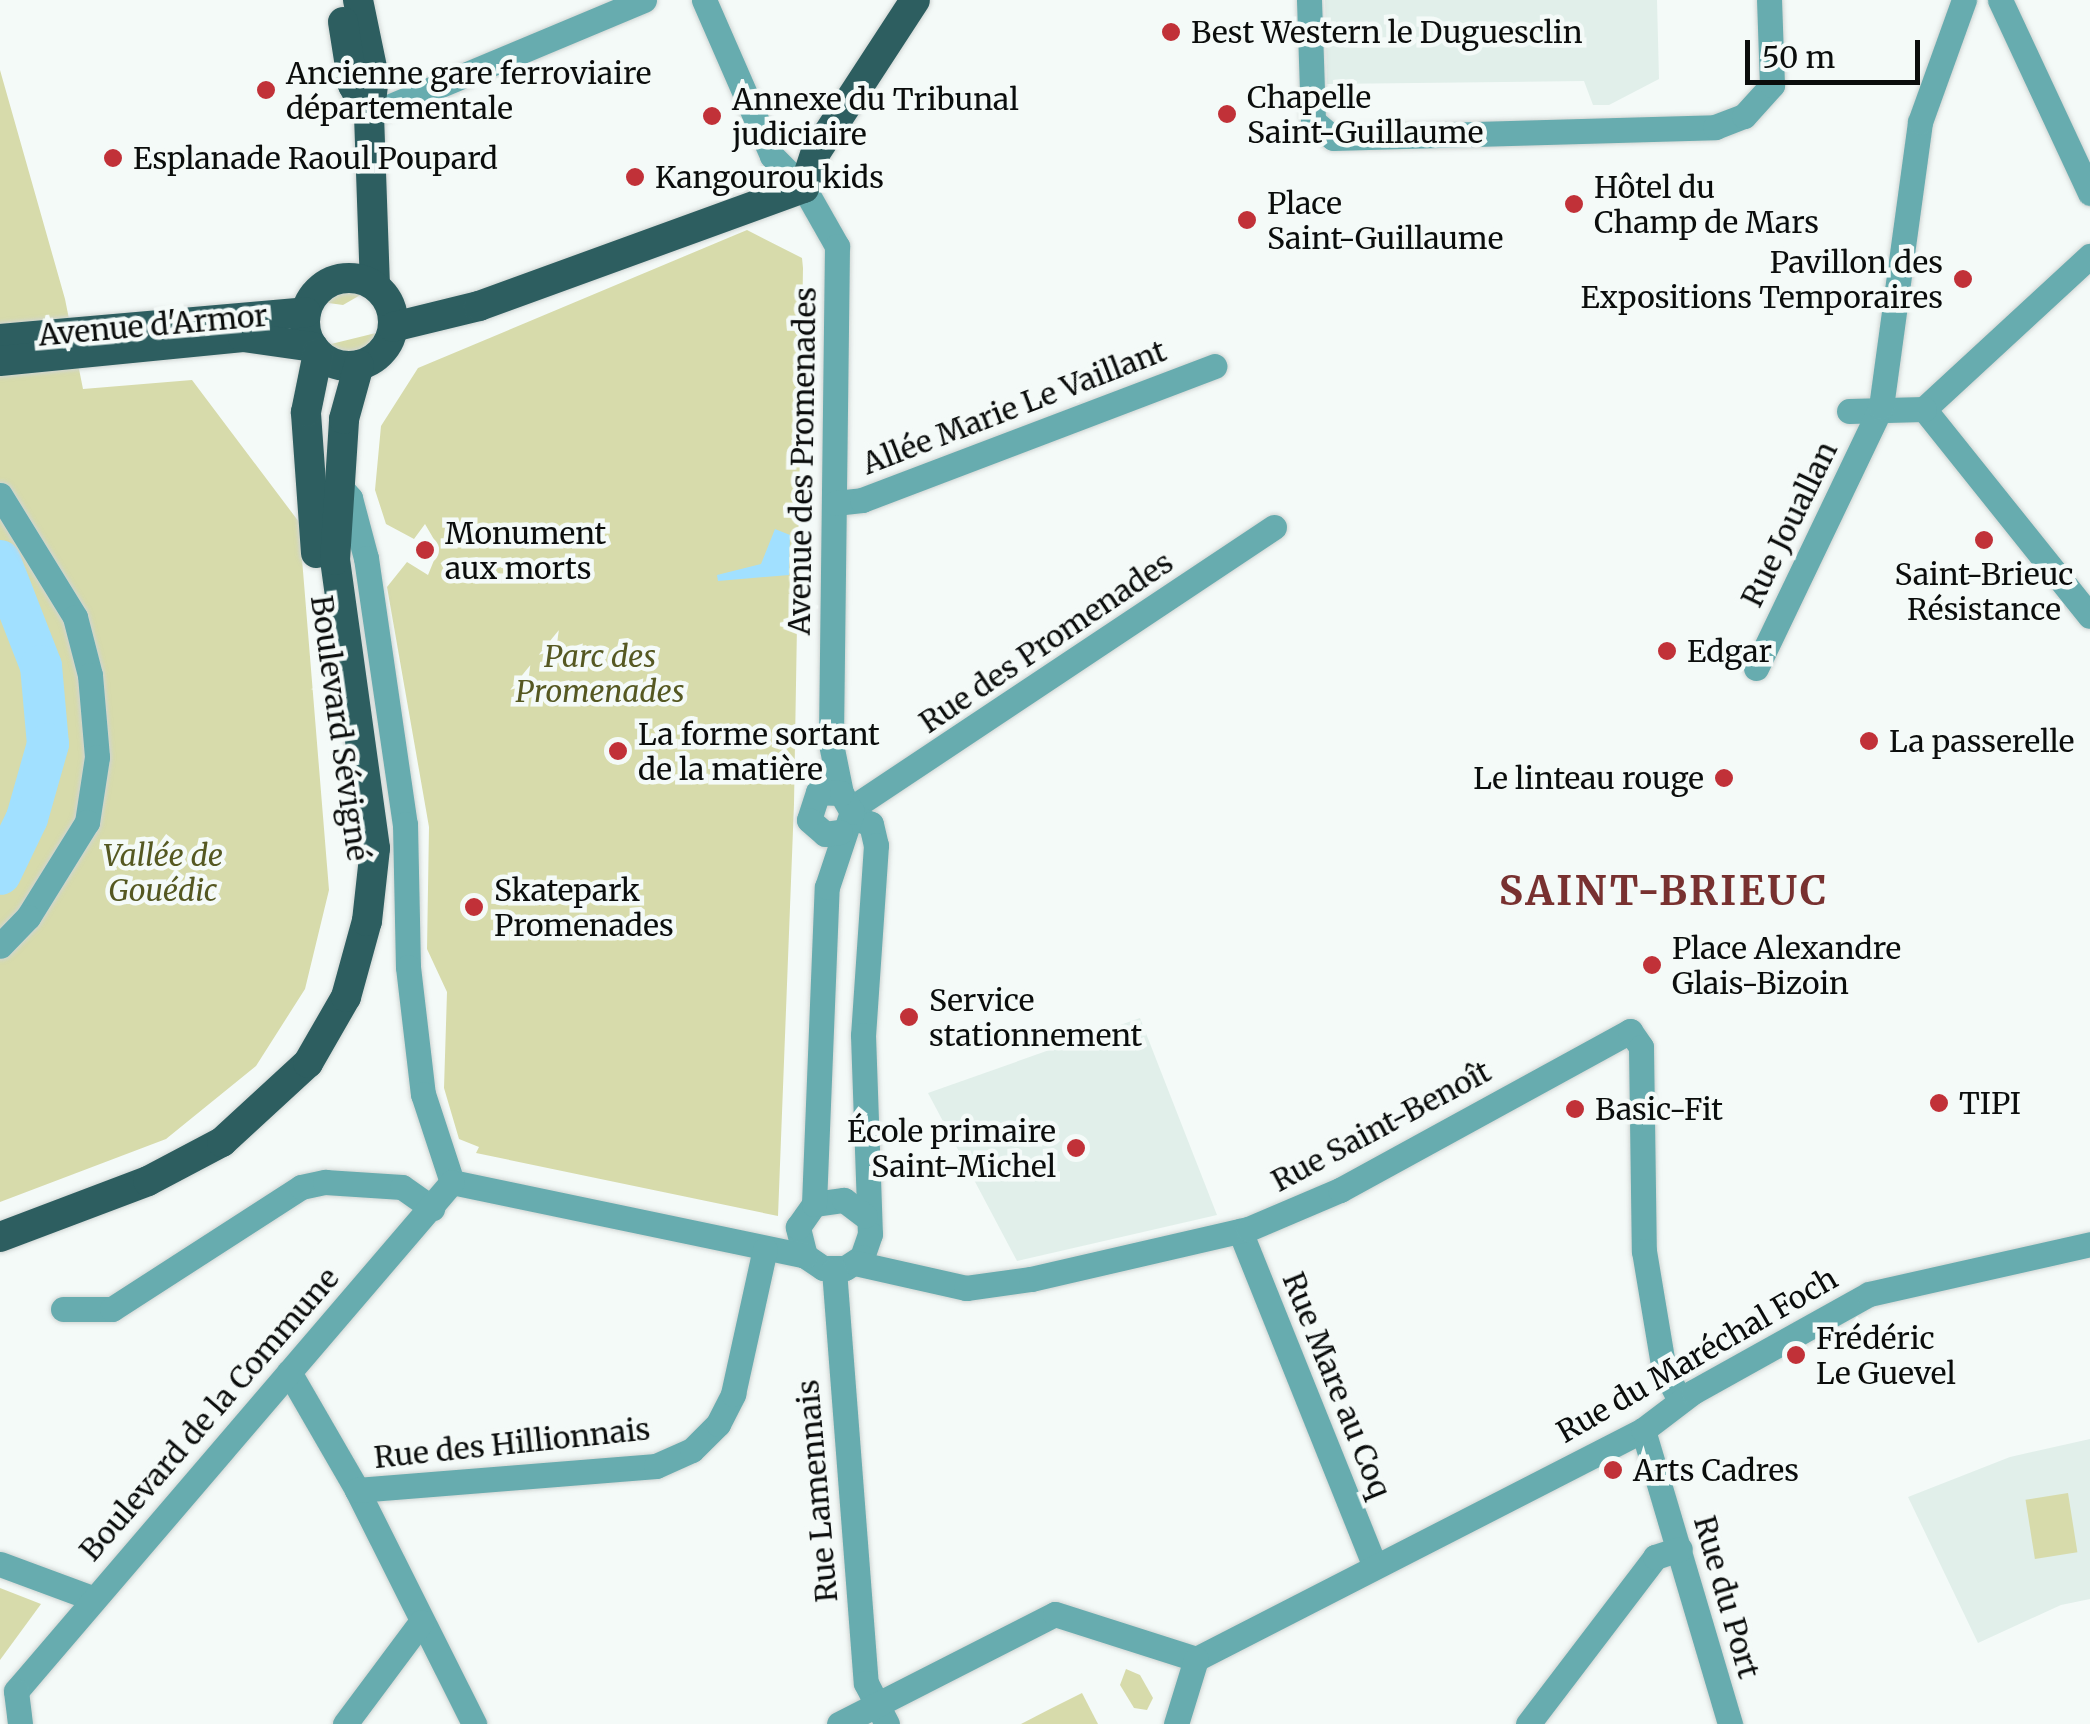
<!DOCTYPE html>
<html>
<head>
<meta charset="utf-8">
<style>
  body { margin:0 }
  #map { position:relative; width:2090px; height:1724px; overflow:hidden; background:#f4faf8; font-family:Merriweather,serif }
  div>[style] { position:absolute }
  .built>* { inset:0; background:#e1efea }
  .green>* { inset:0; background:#d7dbab; transform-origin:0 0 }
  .water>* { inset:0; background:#a1e0ff }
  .river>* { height:42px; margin:-21px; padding:0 21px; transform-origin:21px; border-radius:21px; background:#a1e0ff }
  .roads { filter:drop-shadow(0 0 2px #cfd4d2) drop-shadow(0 0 2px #cfd4d2) }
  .minor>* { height:25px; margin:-12.5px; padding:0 12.5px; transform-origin:12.5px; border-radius:12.5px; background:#67acaf }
  .major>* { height:30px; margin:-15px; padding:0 15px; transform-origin:15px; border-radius:15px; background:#2d5e60 }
  .major>.ring { margin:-15px; padding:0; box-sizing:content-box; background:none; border:30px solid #2d5e60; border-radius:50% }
  .dots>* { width:28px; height:28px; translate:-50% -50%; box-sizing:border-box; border:5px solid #f4faf8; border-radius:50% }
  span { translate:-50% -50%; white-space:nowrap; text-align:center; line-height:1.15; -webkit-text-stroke:9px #f4faf8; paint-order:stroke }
  .poi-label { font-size:30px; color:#0b0d0c }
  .left { translate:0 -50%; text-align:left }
  .right { translate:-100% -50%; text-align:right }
  .street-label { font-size:30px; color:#0b0d0c }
  .park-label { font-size:30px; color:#555822; font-style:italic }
  .district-label { font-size:40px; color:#783130; font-weight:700; letter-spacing:2.5px }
  .scale { position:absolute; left:1745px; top:40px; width:175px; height:45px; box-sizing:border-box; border:5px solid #0b0d0c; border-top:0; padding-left:12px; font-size:30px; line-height:35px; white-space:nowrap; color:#0b0d0c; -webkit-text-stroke:8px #f4faf8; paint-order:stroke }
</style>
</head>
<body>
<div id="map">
  <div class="built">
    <div style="clip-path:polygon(1325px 0,1657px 0,1659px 79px,1609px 105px,1593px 105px,1584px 81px,1327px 84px)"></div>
    <div style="clip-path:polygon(1140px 1018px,1217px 1215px,1017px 1261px,928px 1093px)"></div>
    <div style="clip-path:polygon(2090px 1439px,2090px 1599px,2061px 1605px,1978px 1643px,1908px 1497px,2010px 1457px)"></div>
  </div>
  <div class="green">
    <div style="clip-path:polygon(0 70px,65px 299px,83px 389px,192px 380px,299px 522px,329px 890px,305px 989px,256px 1066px,166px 1139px,0 1202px)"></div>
    <div style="clip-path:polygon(747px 230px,802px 258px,803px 268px,794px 804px,778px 1216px,476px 1153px,479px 1147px,459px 1139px,444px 1088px,447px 992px,427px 949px,429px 827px,387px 587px,407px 562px,428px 575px,439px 548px,425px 524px,414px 539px,386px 524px,375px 490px,381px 426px,418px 368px)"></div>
    <div style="clip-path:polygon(345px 283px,369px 290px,343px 305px,314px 301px)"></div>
    <div style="clip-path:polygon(384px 331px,368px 356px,346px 360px,323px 346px)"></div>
    <div style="left:2068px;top:1493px;width:60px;height:43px;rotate:81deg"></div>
    <div style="clip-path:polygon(0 1588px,41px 1604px,0 1660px)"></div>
    <div style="clip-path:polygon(1126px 1669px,1140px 1675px,1153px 1698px,1147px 1710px,1134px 1708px,1120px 1685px)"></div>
    <div style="clip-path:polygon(1082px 1693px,1098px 1724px,1021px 1724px,1050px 1709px)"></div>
  </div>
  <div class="water">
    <div style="clip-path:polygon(775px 529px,790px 535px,789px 575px,718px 581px,717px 575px,761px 564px)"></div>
  </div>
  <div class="river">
    <div style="left:0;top:561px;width:113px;rotate:68.7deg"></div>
    <div style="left:41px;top:666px;width:78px;rotate:84.9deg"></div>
    <div style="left:48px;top:744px;width:77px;rotate:105.8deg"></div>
    <div style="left:27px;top:818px;width:62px;rotate:115.7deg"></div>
  </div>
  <div class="roads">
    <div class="minor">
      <div style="left:704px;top:0;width:170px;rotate:66.4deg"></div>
      <div style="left:772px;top:156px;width:45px;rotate:45deg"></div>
      <div style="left:804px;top:188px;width:67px;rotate:60.4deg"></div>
      <div style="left:837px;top:246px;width:498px;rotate:90.7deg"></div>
      <div style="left:831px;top:744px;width:50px;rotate:78.5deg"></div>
      <div style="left:1309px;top:0;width:121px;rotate:88.1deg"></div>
      <div style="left:1313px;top:121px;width:26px;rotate:40deg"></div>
      <div style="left:1333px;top:138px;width:382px;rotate:-1.6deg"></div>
      <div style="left:1715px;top:127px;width:31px;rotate:-21deg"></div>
      <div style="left:1744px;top:116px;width:42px;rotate:-47.9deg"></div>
      <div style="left:1772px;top:85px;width:85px;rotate:-92deg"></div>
      <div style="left:2000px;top:0;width:213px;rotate:65deg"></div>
      <div style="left:369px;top:115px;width:298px;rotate:-22.7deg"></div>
      <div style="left:1924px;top:409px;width:265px;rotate:51.3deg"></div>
      <div style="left:1924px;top:409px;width:226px;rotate:-42.7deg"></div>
      <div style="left:1849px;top:411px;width:75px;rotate:-1.5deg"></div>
      <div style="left:337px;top:483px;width:20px;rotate:49deg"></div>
      <div style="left:350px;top:498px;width:62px;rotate:75.1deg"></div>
      <div style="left:366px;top:558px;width:269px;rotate:81.7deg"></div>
      <div style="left:405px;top:824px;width:143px;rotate:88.8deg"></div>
      <div style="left:408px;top:967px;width:128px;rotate:83.3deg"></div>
      <div style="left:423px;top:1094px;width:93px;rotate:71.8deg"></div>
      <div style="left:0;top:495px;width:143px;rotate:58.4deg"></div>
      <div style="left:75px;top:617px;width:60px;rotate:75.5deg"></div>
      <div style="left:90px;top:675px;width:82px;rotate:85.1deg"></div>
      <div style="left:97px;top:757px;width:66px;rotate:98.7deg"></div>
      <div style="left:87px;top:822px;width:112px;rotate:121.8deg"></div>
      <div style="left:28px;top:917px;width:40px;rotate:134deg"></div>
      <div style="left:835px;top:503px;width:27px;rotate:-6deg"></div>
      <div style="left:862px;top:500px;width:377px;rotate:-20.8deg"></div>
      <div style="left:1756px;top:668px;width:289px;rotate:-64.4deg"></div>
      <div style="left:1881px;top:407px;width:288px;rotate:-82.2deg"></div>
      <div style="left:1920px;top:122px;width:130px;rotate:-70.2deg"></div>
      <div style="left:852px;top:808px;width:507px;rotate:-33.66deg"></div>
      <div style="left:852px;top:817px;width:20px;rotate:20deg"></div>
      <div style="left:871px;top:824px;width:22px;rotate:77deg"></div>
      <div style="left:876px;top:845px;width:190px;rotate:93.9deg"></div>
      <div style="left:863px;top:1035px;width:199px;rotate:88deg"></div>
      <div style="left:870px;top:1234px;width:24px;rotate:109deg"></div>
      <div style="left:862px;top:1257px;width:20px;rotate:147deg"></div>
      <div style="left:845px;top:1268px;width:22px;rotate:180deg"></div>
      <div style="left:823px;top:1268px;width:22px;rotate:-146deg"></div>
      <div style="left:805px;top:1256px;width:30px;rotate:-104deg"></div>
      <div style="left:798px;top:1227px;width:28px;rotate:-55deg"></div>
      <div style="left:814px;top:1204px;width:30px;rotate:-8deg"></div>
      <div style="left:844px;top:1200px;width:26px;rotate:37deg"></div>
      <div style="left:452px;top:1182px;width:361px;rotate:11.8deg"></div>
      <div style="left:814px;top:1204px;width:317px;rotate:-87.7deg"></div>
      <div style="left:827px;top:887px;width:79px;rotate:-71.6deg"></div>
      <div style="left:852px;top:812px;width:22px;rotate:-120deg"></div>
      <div style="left:841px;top:793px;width:23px;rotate:-178deg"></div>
      <div style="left:818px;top:792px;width:29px;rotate:108deg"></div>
      <div style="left:809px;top:820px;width:21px;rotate:41deg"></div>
      <div style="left:825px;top:834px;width:15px;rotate:-8deg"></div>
      <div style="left:1240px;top:1231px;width:359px;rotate:68.1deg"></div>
      <div style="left:855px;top:1263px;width:114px;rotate:12.7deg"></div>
      <div style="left:966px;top:1288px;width:66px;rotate:-7.9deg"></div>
      <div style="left:1031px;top:1279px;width:223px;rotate:-13deg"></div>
      <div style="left:1248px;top:1229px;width:100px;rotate:-23deg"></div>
      <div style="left:1340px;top:1190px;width:331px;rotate:-28.7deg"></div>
      <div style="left:1630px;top:1031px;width:19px;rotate:55deg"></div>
      <div style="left:1641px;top:1047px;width:204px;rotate:89.2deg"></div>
      <div style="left:1644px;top:1251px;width:121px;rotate:80.5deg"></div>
      <div style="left:1664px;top:1370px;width:34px;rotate:62deg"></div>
      <div style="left:834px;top:1270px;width:414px;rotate:85.6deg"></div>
      <div style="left:866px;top:1683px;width:46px;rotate:62.9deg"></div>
      <div style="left:63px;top:1309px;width:49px"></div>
      <div style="left:112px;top:1309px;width:225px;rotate:-32.8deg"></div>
      <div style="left:301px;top:1187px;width:25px;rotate:-12deg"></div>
      <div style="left:325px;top:1182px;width:77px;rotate:3.7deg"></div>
      <div style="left:402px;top:1187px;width:37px;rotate:35deg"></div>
      <div style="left:289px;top:1372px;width:136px;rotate:60deg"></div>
      <div style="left:357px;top:1490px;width:262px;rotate:63.4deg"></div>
      <div style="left:1643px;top:1430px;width:307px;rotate:73.5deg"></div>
      <div style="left:357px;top:1490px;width:300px;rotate:-4.6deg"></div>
      <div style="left:656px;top:1466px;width:39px;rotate:-24deg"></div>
      <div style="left:692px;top:1450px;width:37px;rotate:-45deg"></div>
      <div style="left:718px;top:1424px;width:34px;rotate:-63deg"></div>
      <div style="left:733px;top:1394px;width:148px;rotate:-77.6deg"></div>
      <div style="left:0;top:1564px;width:98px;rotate:20.3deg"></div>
      <div style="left:1196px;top:1659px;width:502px;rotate:-27.13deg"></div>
      <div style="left:1643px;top:1430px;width:63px;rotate:-37.2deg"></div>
      <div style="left:1693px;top:1392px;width:201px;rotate:-29.1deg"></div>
      <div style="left:1869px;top:1294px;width:227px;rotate:-12.7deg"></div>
      <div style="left:16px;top:1691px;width:670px;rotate:-49.42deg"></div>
      <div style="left:16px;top:1691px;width:33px;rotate:83deg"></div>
      <div style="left:345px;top:1724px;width:127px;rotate:-53.3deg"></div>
      <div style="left:839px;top:1724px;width:242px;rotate:-27deg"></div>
      <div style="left:1055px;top:1614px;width:148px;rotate:17.7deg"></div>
      <div style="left:1176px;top:1724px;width:68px;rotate:-72.9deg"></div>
      <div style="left:1528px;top:1724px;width:210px;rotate:-52.7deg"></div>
      <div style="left:1655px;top:1557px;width:26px;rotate:-18deg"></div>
    </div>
    <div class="major">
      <div style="left:358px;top:0;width:79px;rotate:78.3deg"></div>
      <div style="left:374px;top:77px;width:38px;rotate:97deg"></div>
      <div style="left:369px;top:115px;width:171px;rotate:88deg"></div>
      <div style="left:343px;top:22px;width:64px;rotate:81deg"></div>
      <div style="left:353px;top:85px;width:34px;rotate:62deg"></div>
      <div class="ring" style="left:305px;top:278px;width:58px;height:58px"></div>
      <div style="left:393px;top:327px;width:89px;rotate:-13.7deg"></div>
      <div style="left:479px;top:306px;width:346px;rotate:-20deg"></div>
      <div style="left:804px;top:188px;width:38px;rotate:-72deg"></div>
      <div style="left:816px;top:152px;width:181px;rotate:-56.9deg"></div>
      <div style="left:0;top:339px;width:307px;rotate:-5deg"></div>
      <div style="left:0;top:361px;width:244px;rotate:-5.6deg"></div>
      <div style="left:243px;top:337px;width:71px;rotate:8.1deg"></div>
      <div style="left:316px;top:553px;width:141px;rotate:-94.1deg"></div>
      <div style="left:306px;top:412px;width:60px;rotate:-78.5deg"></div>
      <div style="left:0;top:1237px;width:158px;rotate:-20.7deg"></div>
      <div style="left:148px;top:1181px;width:84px;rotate:-27.8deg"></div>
      <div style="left:222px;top:1142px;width:117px;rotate:-42.6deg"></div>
      <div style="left:308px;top:1063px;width:76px;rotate:-60.1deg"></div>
      <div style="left:346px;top:997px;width:79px;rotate:-74.6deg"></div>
      <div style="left:367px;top:921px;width:73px;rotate:-83.7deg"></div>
      <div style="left:375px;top:848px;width:291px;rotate:-97.9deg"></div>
      <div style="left:335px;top:560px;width:141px;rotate:-86.3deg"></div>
      <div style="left:344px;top:419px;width:56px;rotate:-74.5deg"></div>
    </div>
  </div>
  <div class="dots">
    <div style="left:1171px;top:32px;background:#c13138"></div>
    <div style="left:266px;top:90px;background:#c13138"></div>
    <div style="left:1227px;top:114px;background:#c13138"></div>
    <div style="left:712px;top:116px;background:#c13138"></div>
    <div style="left:113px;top:158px;background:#c13138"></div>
    <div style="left:635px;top:177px;background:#c13138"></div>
    <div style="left:1574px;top:204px;background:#c13138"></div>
    <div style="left:1247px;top:220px;background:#c13138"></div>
    <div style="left:1963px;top:279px;background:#c13138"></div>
    <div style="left:1984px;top:540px;background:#c13138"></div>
    <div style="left:425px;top:550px;background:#c13138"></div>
    <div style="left:1667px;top:651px;background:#c13138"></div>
    <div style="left:1869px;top:741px;background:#c13138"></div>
    <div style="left:618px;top:751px;background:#c13138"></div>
    <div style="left:1724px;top:778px;background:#c13138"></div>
    <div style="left:474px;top:907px;background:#c13138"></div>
    <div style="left:1652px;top:965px;background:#c13138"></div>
    <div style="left:909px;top:1017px;background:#c13138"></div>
    <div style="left:1939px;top:1103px;background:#c13138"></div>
    <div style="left:1575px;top:1109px;background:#c13138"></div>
    <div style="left:1076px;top:1148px;background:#c13138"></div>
    <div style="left:1796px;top:1355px;background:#c13138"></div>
    <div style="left:1613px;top:1470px;background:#c13138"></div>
  </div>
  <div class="poi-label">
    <span class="left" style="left:1191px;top:32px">Best Western le Duguesclin</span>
    <span class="left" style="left:286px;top:90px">Ancienne gare ferroviaire<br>départementale</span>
    <span class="left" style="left:1247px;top:114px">Chapelle<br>Saint-Guillaume</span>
    <span class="left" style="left:732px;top:116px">Annexe du Tribunal<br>judiciaire</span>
    <span class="left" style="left:133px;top:158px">Esplanade Raoul Poupard</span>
    <span class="left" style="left:655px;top:177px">Kangourou kids</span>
    <span class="left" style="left:1594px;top:204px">Hôtel du<br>Champ de Mars</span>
    <span class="left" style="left:1267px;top:220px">Place<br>Saint-Guillaume</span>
    <span class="right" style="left:1943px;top:279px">Pavillon des<br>Expositions Temporaires</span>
    <span class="left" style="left:445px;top:550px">Monument<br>aux morts</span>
    <span style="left:1984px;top:591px">Saint-Brieuc<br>Résistance</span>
    <span class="left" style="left:1687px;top:651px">Edgar</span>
    <span class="left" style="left:638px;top:751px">La forme sortant<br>de la matière</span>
    <span class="left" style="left:1889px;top:741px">La passerelle</span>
    <span class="right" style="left:1704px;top:778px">Le linteau rouge</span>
    <span class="left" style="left:494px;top:907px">Skatepark<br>Promenades</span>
    <span class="left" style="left:1672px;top:965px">Place Alexandre<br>Glais-Bizoin</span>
    <span class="left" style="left:929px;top:1017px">Service<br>stationnement</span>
    <span class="left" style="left:1959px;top:1103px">TIPI</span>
    <span class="left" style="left:1595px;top:1109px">Basic-Fit</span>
    <span class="right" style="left:1056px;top:1148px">École primaire<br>Saint-Michel</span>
    <span class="left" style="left:1816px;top:1355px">Frédéric<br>Le Guevel</span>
    <span class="left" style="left:1633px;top:1470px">Arts Cadres</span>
  </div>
  <div class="street-label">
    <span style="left:153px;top:325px;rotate:-5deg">Avenue d'Armor</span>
    <span style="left:1014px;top:407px;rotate:-21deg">Allée Marie Le Vaillant</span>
    <span style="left:802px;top:461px;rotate:-89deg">Avenue des Promenades</span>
    <span style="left:1789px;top:524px;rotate:-64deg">Rue Jouallan</span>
    <span style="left:1046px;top:642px;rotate:-34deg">Rue des Promenades</span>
    <span style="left:340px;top:728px;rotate:82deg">Boulevard Sévigné</span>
    <span style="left:1381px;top:1126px;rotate:-28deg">Rue Saint-Benoît</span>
    <span style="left:1697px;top:1355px;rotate:-30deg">Rue du Maréchal Foch</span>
    <span style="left:1337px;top:1385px;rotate:68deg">Rue Mare au Coq</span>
    <span style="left:209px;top:1414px;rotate:-49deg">Boulevard de la Commune</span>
    <span style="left:512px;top:1443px;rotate:-6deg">Rue des Hillionnais</span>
    <span style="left:817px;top:1491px;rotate:-95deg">Rue Lamennais</span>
    <span style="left:1727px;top:1597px;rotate:74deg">Rue du Port</span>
  </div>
  <div class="park-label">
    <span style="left:600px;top:673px">Parc des<br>Promenades</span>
    <span style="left:163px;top:872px">Vallée de<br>Gouédic</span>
  </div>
  <div class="district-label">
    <span style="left:1664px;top:891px">SAINT-BRIEUC</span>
  </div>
  <div class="scale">50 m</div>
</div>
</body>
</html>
